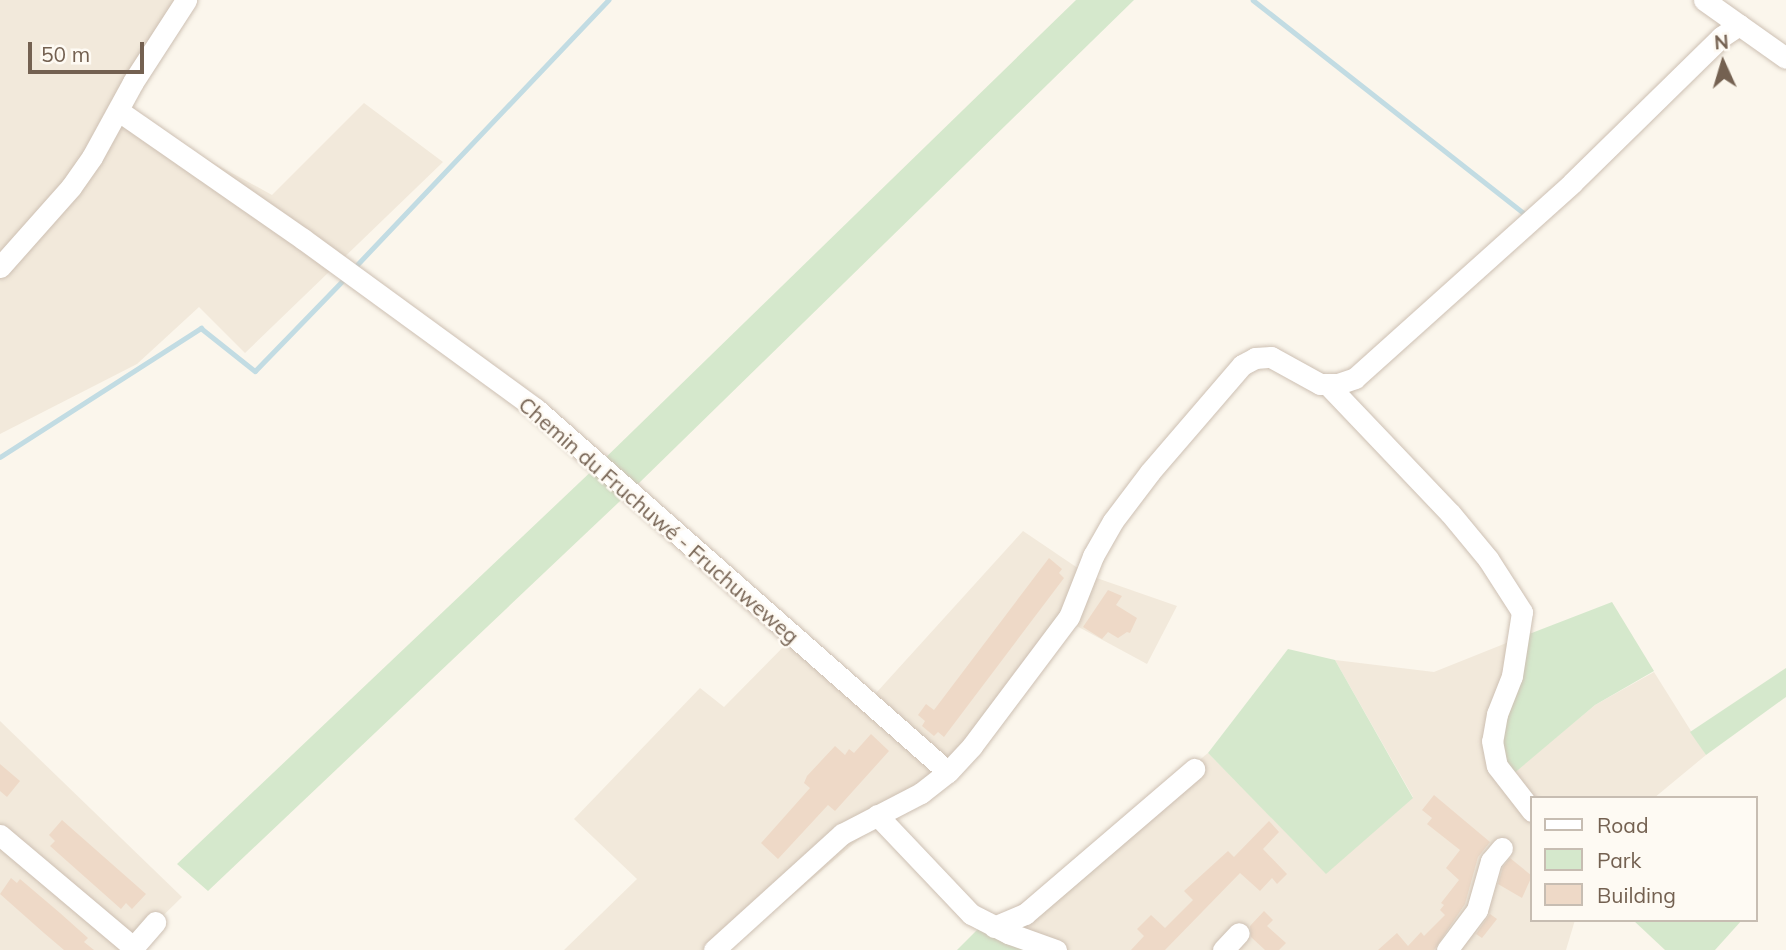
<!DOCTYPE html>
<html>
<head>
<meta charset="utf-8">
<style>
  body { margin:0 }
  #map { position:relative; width:1786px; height:950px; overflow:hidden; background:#fbf6ec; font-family:Mulish,sans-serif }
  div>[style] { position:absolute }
  .residential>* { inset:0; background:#f2e9db }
  .green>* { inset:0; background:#d5e8cc }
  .stream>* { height:4.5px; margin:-2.25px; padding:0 2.25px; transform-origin:2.25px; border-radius:2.25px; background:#c2dce3 }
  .building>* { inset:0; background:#eed9c7 }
  .roads { filter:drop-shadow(0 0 2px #cdc0b3) drop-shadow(0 0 2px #cdc0b3) }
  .minor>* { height:21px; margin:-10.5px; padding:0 10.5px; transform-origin:10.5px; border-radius:10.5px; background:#fff }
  span { translate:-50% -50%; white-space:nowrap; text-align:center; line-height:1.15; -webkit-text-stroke:5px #fefaf3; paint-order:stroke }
  .street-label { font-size:21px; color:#746151 }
  .legend { position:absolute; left:1530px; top:796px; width:228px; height:126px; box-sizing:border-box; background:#fefaf3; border:2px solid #c7bdb2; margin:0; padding:9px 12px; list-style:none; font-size:21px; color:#746151 }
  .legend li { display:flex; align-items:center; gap:14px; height:35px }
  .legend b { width:35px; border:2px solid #c7bdb2 }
  .north { position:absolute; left:1688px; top:28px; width:70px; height:70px; -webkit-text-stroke:5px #fefaf3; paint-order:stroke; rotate:356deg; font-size:19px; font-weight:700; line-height:28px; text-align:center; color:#746151 }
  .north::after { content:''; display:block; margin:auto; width:24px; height:32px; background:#746151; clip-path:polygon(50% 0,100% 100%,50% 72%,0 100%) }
  .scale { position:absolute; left:28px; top:42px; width:116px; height:32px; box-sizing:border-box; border:4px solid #746151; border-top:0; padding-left:9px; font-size:21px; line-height:24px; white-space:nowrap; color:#746151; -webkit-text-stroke:5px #fefaf3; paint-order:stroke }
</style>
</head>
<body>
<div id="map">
  <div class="residential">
    <div style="clip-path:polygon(0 0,185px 0,119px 111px,272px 195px,364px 103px,443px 162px,245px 353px,199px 307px,137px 364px,0 434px)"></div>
    <div style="clip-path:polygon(1023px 531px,1088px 575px,1177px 606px,1147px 664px,1073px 624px,1010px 712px,728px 950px,564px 950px,637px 879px,574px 819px,700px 688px,724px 707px,793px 637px,867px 703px)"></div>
    <div style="clip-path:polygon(1519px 638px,1506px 779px,1595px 705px,1654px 672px,1706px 755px,1654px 798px,1532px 798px,1532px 920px,1575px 920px,1566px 950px,1044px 950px,1005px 914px,1044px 887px,1208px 753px,1326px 873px,1413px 797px,1335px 660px,1434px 672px)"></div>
    <div style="clip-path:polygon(0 721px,182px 897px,128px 950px,0 950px)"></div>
  </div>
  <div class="green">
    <div style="clip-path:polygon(1076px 0,1134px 0,637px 485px,208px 891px,177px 864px,599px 464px)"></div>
    <div style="clip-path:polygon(1612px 602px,1654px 671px,1595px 705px,1506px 780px,1497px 714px,1519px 638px)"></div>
    <div style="clip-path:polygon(1288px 649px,1335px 660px,1413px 798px,1326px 874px,1208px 753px)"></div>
    <div style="clip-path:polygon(1786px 668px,1786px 697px,1706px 755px,1690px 732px)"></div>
    <div style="clip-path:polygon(1633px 920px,1742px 920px,1715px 950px,1665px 950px)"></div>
    <div style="clip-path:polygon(980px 927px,1044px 950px,957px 950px)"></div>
  </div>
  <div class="stream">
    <div style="left:1253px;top:0;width:347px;rotate:38.2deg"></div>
    <div style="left:353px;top:269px;width:371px;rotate:-46.5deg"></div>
    <div style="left:0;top:457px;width:239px;rotate:-32.7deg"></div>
    <div style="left:201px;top:328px;width:69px;rotate:38.5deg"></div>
    <div style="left:255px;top:371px;width:129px;rotate:-45.9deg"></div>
  </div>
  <div class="building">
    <div style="clip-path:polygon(1049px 558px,1062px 569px,1059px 573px,1064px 578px,944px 737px,938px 732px,934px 736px,922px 726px,925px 721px,918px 715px,926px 704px,934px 710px)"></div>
    <div style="clip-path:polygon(1108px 590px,1122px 596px,1116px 605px,1137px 618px,1130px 633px,1127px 632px,1118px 638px,1108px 632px,1102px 639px,1083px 627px)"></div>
    <div style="clip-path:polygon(871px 734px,889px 751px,835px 811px,828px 805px,778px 859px,761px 843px,810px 788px,804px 783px,807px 776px,835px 746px,845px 755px,849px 749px,854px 753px)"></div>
    <div style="clip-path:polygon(0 764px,20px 781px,7px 797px,0 791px)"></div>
    <div style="clip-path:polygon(1434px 795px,1490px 842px,1478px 857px,1465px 904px,1434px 950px,1378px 950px,1397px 933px,1408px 946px,1421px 932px,1424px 936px,1445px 915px,1440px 910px,1444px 905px,1441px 903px,1459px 880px,1446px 868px,1460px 850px,1427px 824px,1432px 818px,1422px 810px)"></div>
    <div style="clip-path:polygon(62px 820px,146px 894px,132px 909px,126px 903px,121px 909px,50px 846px,55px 841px,49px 835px)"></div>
    <div style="clip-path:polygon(1269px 821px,1279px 832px,1263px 849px,1287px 874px,1277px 884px,1272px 878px,1260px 891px,1240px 873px,1165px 950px,1131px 950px,1144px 936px,1137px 929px,1151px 915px,1165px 928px,1193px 900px,1184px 891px,1228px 851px,1234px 857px)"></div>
    <div style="clip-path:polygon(1510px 858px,1532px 876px,1522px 898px,1498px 884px,1503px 867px)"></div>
    <div style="clip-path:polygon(11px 878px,17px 883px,20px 879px,60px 913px,88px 938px,84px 942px,94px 950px,64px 950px,44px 933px,0 894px)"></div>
    <div style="clip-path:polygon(1264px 911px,1273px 920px,1267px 926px,1286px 943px,1279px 950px,1265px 950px,1251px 937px,1250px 926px)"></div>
    <div style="clip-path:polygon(1490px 914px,1497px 919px,1482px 938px,1476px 934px)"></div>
  </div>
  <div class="roads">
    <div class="minor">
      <div style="left:1704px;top:0;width:100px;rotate:35.3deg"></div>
      <div style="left:119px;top:111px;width:224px;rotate:34.8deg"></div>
      <div style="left:303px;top:239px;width:288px;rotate:36.1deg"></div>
      <div style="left:536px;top:409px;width:549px;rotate:41.38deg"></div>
      <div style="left:0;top:267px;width:107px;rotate:-48.4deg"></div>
      <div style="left:71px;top:187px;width:37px;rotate:-55deg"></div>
      <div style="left:92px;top:157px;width:85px;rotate:-61.3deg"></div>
      <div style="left:133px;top:82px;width:98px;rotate:-57.1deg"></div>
      <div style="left:1328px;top:385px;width:177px;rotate:46.4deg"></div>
      <div style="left:1450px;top:513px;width:60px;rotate:50.4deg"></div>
      <div style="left:1488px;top:559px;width:63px;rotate:57.3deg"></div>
      <div style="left:1522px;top:612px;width:65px;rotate:98.9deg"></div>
      <div style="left:1512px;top:676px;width:41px;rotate:111.5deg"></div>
      <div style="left:1497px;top:714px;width:27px;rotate:100deg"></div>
      <div style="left:1492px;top:741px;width:25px;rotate:79deg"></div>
      <div style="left:1497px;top:766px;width:57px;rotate:52.1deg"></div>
      <div style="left:877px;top:815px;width:137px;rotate:46.5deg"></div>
      <div style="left:971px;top:914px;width:42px;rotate:27.2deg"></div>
      <div style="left:1008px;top:933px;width:51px;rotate:19.5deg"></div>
      <div style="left:0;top:835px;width:175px;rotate:40.1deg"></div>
      <div style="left:994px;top:927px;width:34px;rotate:-23deg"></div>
      <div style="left:1025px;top:914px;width:223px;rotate:-40.6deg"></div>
      <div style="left:131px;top:950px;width:37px;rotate:-49deg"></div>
      <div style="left:714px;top:950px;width:173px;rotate:-42.2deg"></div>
      <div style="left:842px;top:834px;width:89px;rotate:-27.4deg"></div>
      <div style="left:921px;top:793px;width:34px;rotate:-38deg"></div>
      <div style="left:948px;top:772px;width:35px;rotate:-47deg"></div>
      <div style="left:972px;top:746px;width:161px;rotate:-53.1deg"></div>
      <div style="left:1069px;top:617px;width:66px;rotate:-68.5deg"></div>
      <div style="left:1093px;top:556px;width:40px;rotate:-60.3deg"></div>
      <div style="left:1113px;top:521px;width:61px;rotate:-52.9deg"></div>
      <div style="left:1150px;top:472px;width:141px;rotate:-49.3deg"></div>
      <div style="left:1242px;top:365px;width:15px;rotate:-28deg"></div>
      <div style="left:1255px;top:358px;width:16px;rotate:-4deg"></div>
      <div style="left:1271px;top:357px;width:56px;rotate:28.9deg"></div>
      <div style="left:1320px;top:384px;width:18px"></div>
      <div style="left:1338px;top:384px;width:18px;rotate:-19deg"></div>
      <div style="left:1355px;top:378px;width:292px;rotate:-41.9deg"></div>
      <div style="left:1572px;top:183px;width:209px;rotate:-44.4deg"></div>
      <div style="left:1721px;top:37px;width:22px;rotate:-34deg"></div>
      <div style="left:1223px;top:950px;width:23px;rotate:-47deg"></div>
      <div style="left:1447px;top:950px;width:50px;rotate:-53.1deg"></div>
      <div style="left:1477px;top:910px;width:51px;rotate:-74.1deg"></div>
      <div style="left:1491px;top:861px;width:17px;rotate:-50deg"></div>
    </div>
  </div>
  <div class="street-label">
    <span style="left:659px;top:520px;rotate:41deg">Chemin du Fruchuwé - Fruchuweweg</span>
  </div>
  <ul class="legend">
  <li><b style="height:9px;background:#fff"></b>Road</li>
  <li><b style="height:19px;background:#d5e8cc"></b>Park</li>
  <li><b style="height:19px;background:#eed9c7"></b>Building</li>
  </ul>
  <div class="north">N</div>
  <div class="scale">50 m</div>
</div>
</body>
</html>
